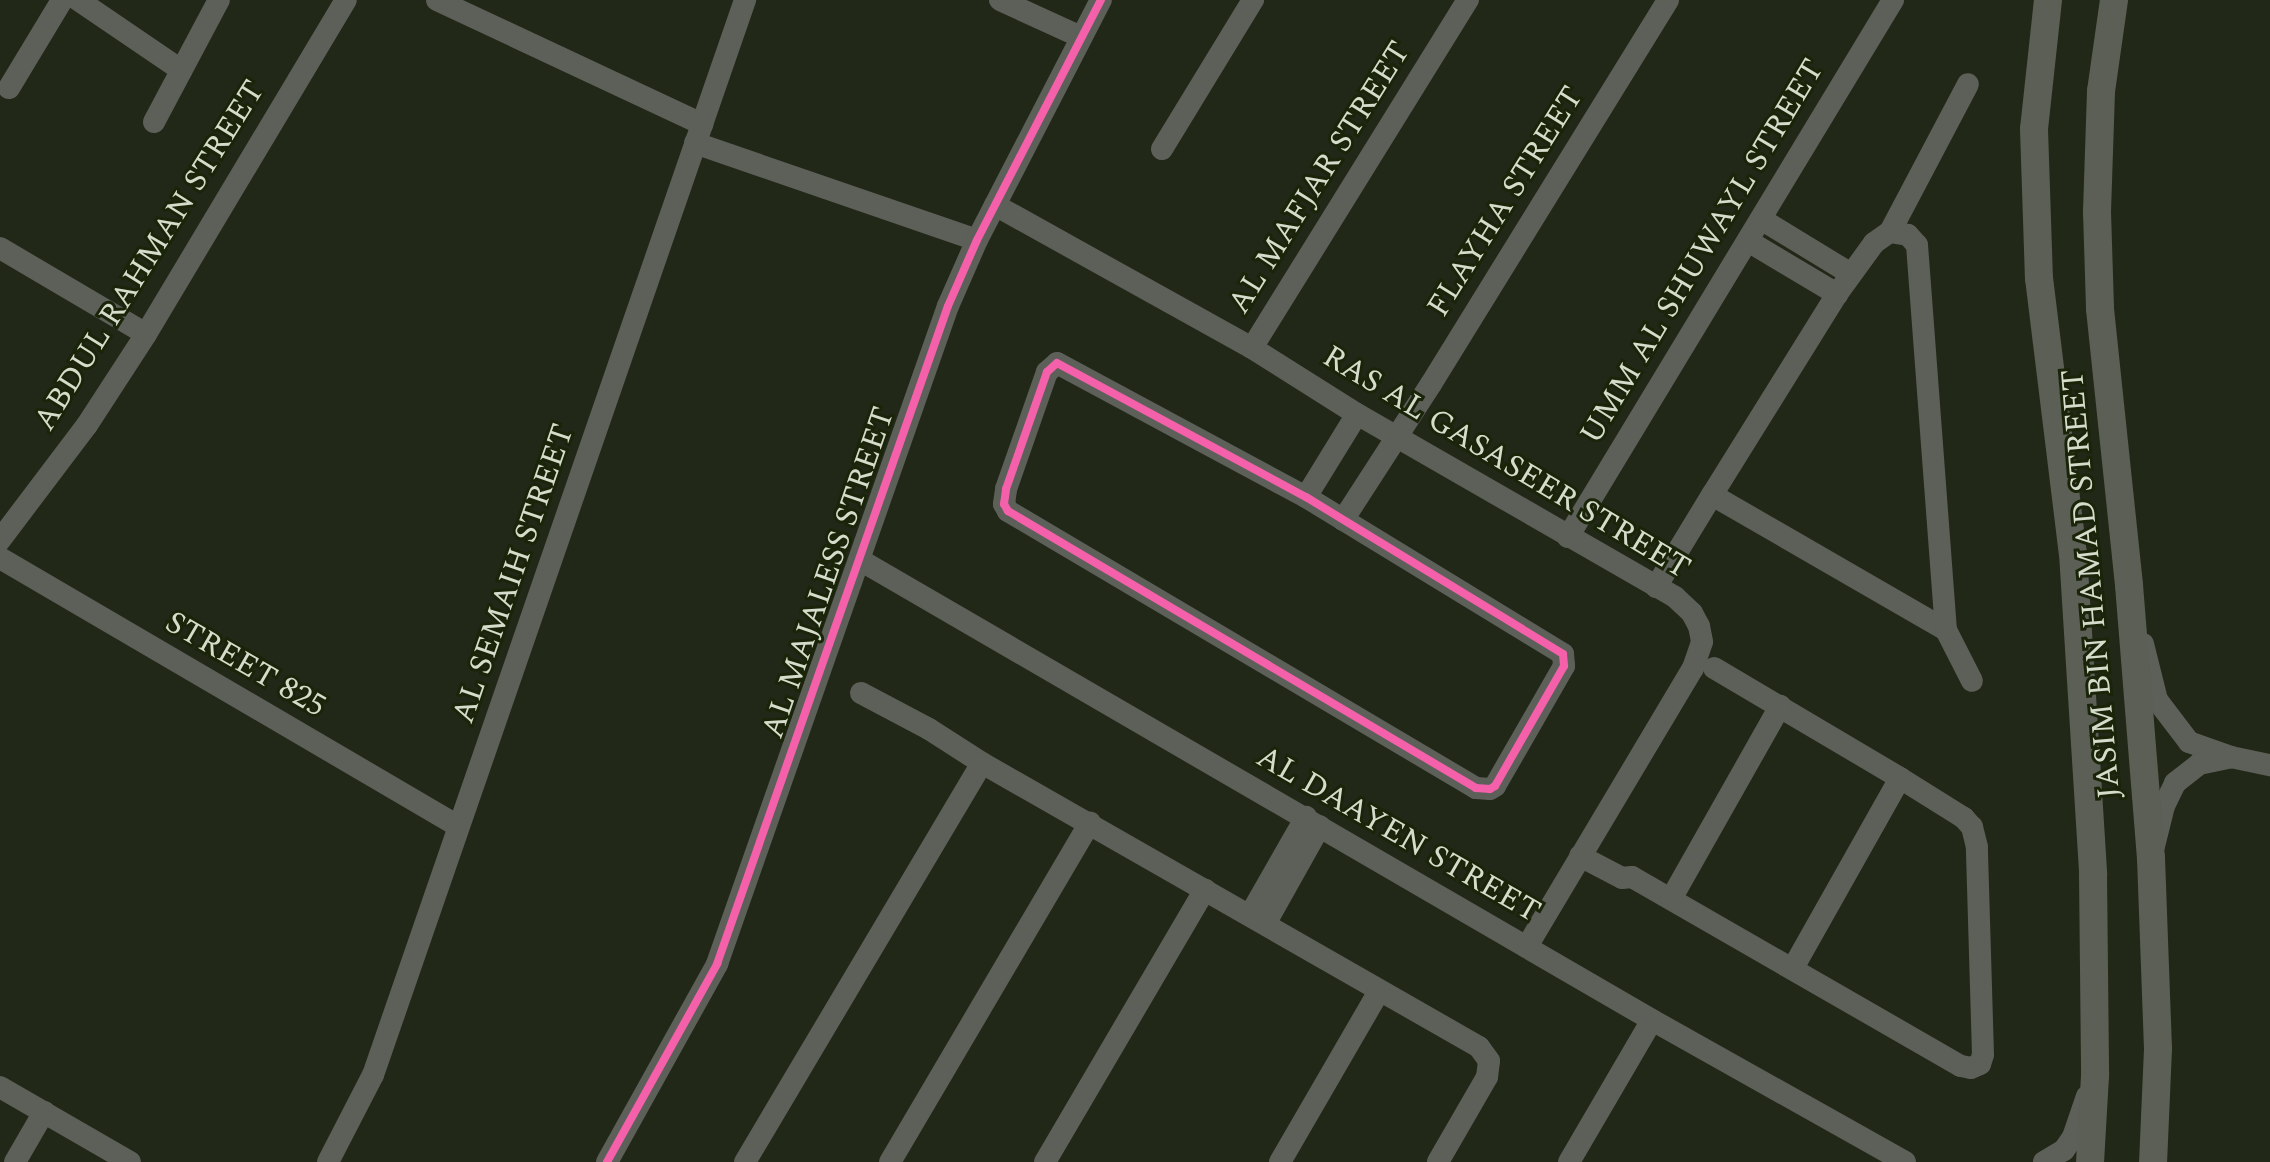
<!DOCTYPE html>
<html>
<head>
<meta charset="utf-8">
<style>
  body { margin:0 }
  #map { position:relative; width:2270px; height:1162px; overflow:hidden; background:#222818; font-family:Spectral,serif }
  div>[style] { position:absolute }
  .minor>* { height:22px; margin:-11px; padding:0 11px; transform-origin:11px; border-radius:11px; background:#5d5f59 }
  .major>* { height:28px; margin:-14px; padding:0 14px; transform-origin:14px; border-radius:14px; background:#5c5f55 }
  .cycleway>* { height:8px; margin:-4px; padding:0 4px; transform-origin:4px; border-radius:4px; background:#f560ab }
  span { translate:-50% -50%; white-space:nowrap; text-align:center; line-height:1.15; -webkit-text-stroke:6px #1a2409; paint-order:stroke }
  .street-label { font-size:32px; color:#d5dccb }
</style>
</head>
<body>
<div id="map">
  <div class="minor">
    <div style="left:78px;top:0;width:125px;rotate:34.2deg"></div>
    <div style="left:437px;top:0;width:293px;rotate:25.1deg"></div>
    <div style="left:1000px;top:0;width:89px;rotate:24.6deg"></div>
    <div style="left:9px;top:88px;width:103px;rotate:-58.9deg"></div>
    <div style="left:154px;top:122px;width:138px;rotate:-62deg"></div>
    <div style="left:695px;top:143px;width:298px;rotate:19deg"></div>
    <div style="left:1162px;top:149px;width:175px;rotate:-58.6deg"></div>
    <div style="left:995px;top:205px;width:294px;rotate:29.1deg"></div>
    <div style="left:1252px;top:348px;width:124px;rotate:32.2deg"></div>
    <div style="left:1357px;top:414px;width:367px;rotate:29.9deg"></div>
    <div style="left:1675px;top:597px;width:23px;rotate:43deg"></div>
    <div style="left:1692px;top:613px;width:15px;rotate:62deg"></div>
    <div style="left:1699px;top:626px;width:16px;rotate:79deg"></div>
    <div style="left:1702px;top:642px;width:28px;rotate:109deg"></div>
    <div style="left:1693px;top:668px;width:325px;rotate:120.8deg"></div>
    <div style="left:1761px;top:219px;width:105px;rotate:31.4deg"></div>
    <div style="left:1890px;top:232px;width:167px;rotate:-62.2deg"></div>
    <div style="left:1748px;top:241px;width:104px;rotate:30.8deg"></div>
    <div style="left:0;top:248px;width:169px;rotate:30.5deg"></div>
    <div style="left:1252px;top:348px;width:410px;rotate:-58.2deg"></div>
    <div style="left:1057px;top:363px;width:283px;rotate:28.3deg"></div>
    <div style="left:1306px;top:497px;width:301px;rotate:31.4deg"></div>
    <div style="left:1563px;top:654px;width:12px;rotate:85deg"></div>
    <div style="left:1564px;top:666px;width:138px;rotate:119.9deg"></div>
    <div style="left:1495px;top:786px;width:6px;rotate:149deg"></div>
    <div style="left:1490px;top:789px;width:14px;rotate:-176deg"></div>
    <div style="left:1476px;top:788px;width:544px;rotate:-149.38deg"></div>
    <div style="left:1008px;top:511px;width:8px;rotate:-120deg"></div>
    <div style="left:1004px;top:504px;width:15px;rotate:-82deg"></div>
    <div style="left:1006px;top:489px;width:124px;rotate:-70.7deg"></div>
    <div style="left:1047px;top:372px;width:13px;rotate:-42deg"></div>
    <div style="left:1306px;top:497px;width:97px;rotate:-58.4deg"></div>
    <div style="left:1343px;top:520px;width:162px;rotate:-57.1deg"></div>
    <div style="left:1431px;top:384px;width:451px;rotate:-58.3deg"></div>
    <div style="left:1568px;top:537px;width:628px;rotate:-58.82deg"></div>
    <div style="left:0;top:540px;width:144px;rotate:-52.9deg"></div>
    <div style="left:87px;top:425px;width:108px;rotate:-57deg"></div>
    <div style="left:146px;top:334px;width:389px;rotate:-59.1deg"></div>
    <div style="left:0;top:558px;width:531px;rotate:30.33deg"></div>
    <div style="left:860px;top:560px;width:916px;rotate:30.15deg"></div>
    <div style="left:1652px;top:1020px;width:290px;rotate:29.3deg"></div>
    <div style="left:1656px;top:587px;width:108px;rotate:-58.7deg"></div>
    <div style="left:1946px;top:630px;width:270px;rotate:-150deg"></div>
    <div style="left:1712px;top:495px;width:237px;rotate:-58.1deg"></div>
    <div style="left:1837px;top:294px;width:63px;rotate:-54deg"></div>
    <div style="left:1874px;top:243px;width:19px;rotate:-35deg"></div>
    <div style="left:1890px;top:232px;width:18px;rotate:9deg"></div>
    <div style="left:1908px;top:235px;width:13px;rotate:48deg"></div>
    <div style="left:1917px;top:245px;width:386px;rotate:85.7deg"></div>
    <div style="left:1946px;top:630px;width:57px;rotate:63deg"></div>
    <div style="left:2143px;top:644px;width:58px;rotate:76deg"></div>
    <div style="left:2157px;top:700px;width:53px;rotate:52.7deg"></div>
    <div style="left:2189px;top:742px;width:45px;rotate:19.7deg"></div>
    <div style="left:2231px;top:757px;width:40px;rotate:12deg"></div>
    <div style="left:861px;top:693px;width:77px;rotate:27.9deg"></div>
    <div style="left:929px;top:729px;width:63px;rotate:32.7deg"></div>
    <div style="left:2154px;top:846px;width:41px;rotate:-76deg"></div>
    <div style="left:2164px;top:806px;width:25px;rotate:-64deg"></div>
    <div style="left:2175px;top:783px;width:31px;rotate:-38deg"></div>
    <div style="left:2199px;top:764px;width:33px;rotate:-12deg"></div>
    <div style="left:1580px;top:856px;width:47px;rotate:27.6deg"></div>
    <div style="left:1622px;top:878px;width:10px;rotate:-6deg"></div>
    <div style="left:1632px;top:877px;width:379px;rotate:29.9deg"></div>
    <div style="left:1961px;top:1066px;width:10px;rotate:11deg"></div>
    <div style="left:1971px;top:1068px;width:10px;rotate:-24deg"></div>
    <div style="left:1980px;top:1064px;width:9px;rotate:-72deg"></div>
    <div style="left:1983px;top:1055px;width:208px;rotate:-91.7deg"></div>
    <div style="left:1977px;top:847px;width:21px;rotate:-104deg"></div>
    <div style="left:1972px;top:827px;width:12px;rotate:-132deg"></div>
    <div style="left:1964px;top:818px;width:75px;rotate:-148deg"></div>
    <div style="left:1900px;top:778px;width:216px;rotate:-149.4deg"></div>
    <div style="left:1671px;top:899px;width:222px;rotate:-60.5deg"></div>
    <div style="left:1250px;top:915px;width:113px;rotate:-60.3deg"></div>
    <div style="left:1265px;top:924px;width:112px;rotate:-60.7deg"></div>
    <div style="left:1793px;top:968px;width:218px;rotate:-60.6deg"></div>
    <div style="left:0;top:1087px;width:150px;rotate:30deg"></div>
    <div style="left:15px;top:1162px;width:58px;rotate:-59.9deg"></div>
    <div style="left:328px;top:1162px;width:98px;rotate:-62.7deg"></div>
    <div style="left:373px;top:1075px;width:1138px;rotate:-70.91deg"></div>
    <div style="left:607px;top:1162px;width:227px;rotate:-60.9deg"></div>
    <div style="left:717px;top:964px;width:697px;rotate:-70.66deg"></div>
    <div style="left:948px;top:306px;width:72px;rotate:-66.3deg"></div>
    <div style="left:977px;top:240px;width:270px;rotate:-62.7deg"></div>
    <div style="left:745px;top:1162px;width:464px;rotate:-59.3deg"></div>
    <div style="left:982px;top:763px;width:572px;rotate:29.74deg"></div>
    <div style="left:1479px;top:1047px;width:17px;rotate:54deg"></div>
    <div style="left:1489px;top:1061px;width:16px;rotate:97deg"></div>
    <div style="left:1487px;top:1077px;width:98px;rotate:120deg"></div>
    <div style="left:890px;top:1162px;width:394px;rotate:-59.5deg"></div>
    <div style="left:1045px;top:1162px;width:316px;rotate:-59.6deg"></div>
    <div style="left:1280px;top:1162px;width:198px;rotate:-59.9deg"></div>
    <div style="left:1569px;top:1162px;width:164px;rotate:-59.7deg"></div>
    <div style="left:2044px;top:1162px;width:23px;rotate:-31deg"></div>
    <div style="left:2064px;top:1150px;width:16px;rotate:-55deg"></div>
    <div style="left:2073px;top:1137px;width:43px;rotate:-71.1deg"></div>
  </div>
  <div class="major">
    <div style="left:2048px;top:0;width:130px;rotate:96.2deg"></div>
    <div style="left:2034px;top:129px;width:149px;rotate:88.1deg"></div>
    <div style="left:2039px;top:278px;width:277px;rotate:83deg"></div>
    <div style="left:2073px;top:553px;width:322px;rotate:86.4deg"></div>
    <div style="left:2093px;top:874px;width:202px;rotate:89.4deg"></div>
    <div style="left:2095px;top:1076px;width:86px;rotate:93.3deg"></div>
    <div style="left:2114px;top:0;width:92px;rotate:98.1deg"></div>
    <div style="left:2101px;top:91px;width:121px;rotate:91.9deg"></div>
    <div style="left:2097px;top:212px;width:97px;rotate:88.2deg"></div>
    <div style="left:2100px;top:309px;width:278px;rotate:84deg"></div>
    <div style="left:2129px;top:585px;width:274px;rotate:85.4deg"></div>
    <div style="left:2151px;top:858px;width:191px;rotate:87.9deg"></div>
    <div style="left:2158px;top:1049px;width:113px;rotate:92.5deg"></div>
  </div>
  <div class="cycleway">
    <div style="left:1057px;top:363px;width:283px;rotate:28.3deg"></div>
    <div style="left:1306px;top:497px;width:301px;rotate:31.4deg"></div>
    <div style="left:1563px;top:654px;width:12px;rotate:85deg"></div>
    <div style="left:1564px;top:666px;width:138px;rotate:119.9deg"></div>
    <div style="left:1495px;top:786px;width:6px;rotate:149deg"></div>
    <div style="left:1490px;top:789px;width:14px;rotate:-176deg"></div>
    <div style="left:1476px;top:788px;width:544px;rotate:-149.38deg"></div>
    <div style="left:1008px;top:511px;width:8px;rotate:-120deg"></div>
    <div style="left:1004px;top:504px;width:15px;rotate:-82deg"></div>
    <div style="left:1006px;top:489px;width:124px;rotate:-70.7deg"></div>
    <div style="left:1047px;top:372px;width:13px;rotate:-42deg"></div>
    <div style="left:607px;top:1162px;width:227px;rotate:-60.9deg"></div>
    <div style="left:717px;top:964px;width:697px;rotate:-70.66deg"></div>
    <div style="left:948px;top:306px;width:72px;rotate:-66.3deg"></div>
    <div style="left:977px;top:240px;width:270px;rotate:-62.7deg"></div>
  </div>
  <div class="street-label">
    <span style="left:1320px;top:178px;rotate:-58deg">AL MAFJAR STREET</span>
    <span style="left:1506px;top:202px;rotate:-58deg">FLAYHA STREET</span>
    <span style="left:1703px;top:252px;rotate:-59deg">UMM AL SHUWAYL STREET</span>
    <span style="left:150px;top:256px;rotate:-58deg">ABDUL RAHMAN STREET</span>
    <span style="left:1506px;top:463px;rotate:31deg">RAS AL GASASEER STREET</span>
    <span style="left:829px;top:573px;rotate:-71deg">AL MAJALESS STREET</span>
    <span style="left:514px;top:574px;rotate:-71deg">AL SEMAIH STREET</span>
    <span style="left:2092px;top:584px;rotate:-95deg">JASIM BIN HAMAD STREET</span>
    <span style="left:245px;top:665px;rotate:30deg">STREET 825</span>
    <span style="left:1398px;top:835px;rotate:30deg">AL DAAYEN STREET</span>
  </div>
</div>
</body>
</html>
